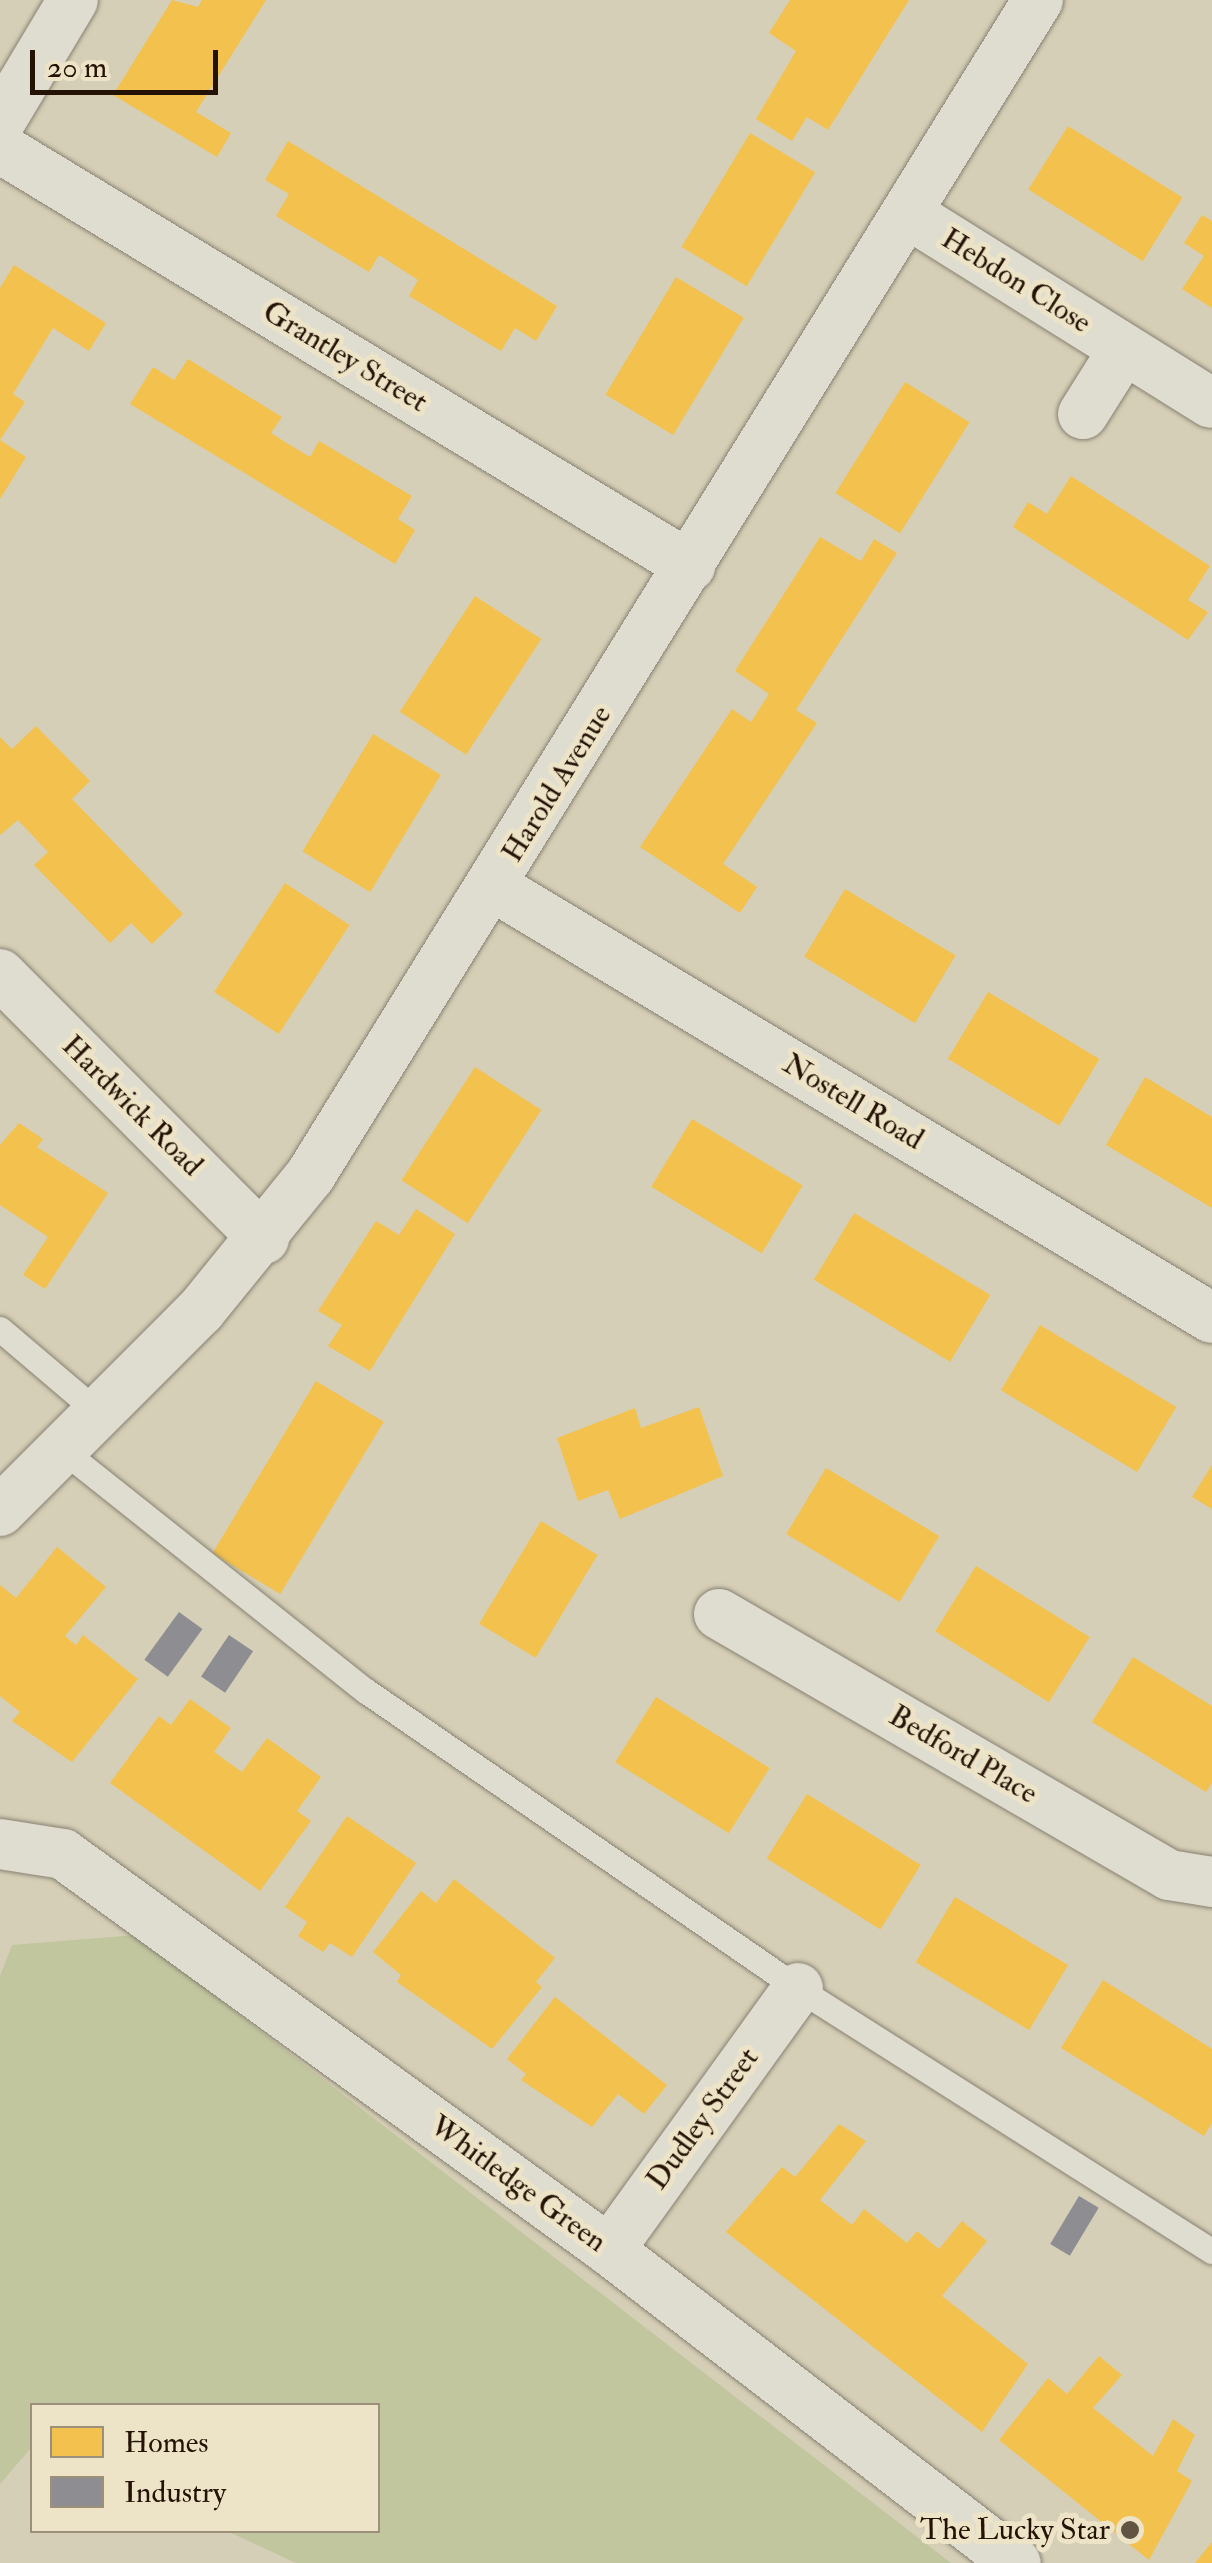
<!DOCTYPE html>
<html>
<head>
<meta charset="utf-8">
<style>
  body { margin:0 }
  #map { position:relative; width:1212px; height:2563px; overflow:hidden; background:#d6cfb7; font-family:"IM FELL Double Pica",serif }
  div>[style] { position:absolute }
  .green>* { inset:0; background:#c1c69f }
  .homes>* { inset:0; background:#f2c14e; transform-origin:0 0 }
  .industry>* { inset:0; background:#8d8d92; transform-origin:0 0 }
  .roads { filter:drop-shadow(0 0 2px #888172) drop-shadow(0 0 2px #888172) }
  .service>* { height:25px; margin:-12.5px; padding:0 12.5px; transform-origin:12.5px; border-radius:12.5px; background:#dfdcd0 }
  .minor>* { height:50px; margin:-25px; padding:0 25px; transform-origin:25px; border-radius:25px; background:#dfdcd0 }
  .dots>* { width:28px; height:28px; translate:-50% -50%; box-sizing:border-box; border:5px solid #ede4c8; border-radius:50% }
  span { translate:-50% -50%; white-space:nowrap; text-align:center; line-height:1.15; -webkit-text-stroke:10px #ede4c8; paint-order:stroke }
  .street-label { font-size:30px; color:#241204 }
  .poi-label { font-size:30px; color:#241204 }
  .right { translate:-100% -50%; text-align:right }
  .legend { position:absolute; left:30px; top:2403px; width:350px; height:130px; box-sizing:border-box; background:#ede4c8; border:2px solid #9d907a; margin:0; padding:12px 18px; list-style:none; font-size:30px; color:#241204 }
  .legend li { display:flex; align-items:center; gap:20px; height:50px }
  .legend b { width:50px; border:2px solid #9d907a }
  .scale { position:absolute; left:30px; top:50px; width:188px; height:45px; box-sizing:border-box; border:5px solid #241204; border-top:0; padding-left:12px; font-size:30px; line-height:35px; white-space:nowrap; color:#241204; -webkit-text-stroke:8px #ede4c8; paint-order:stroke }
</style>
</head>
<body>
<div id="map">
  <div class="green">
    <div style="clip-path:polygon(136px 1935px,951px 2563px,296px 2563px,227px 2531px,378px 2530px,378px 2406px,32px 2406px,32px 2447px,0 2484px,0 1976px,12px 1945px)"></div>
  </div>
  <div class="homes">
    <div style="clip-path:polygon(172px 0,198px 7px,202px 0,266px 0,196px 112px,231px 133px,217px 157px,113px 95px)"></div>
    <div style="clip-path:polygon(790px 0,909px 0,828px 130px,807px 117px,792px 141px,756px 119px,796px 51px,769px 33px)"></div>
    <div style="left:1068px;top:126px;width:135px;height:75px;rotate:32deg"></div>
    <div style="left:750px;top:133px;width:76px;height:133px;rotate:31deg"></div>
    <div style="clip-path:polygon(288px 141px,557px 306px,536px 341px,515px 328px,501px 351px,409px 296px,418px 280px,379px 255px,369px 272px,276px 216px,289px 194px,265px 180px)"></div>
    <div style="clip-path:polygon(1202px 215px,1212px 221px,1212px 308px,1182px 289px,1204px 256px,1184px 243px)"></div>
    <div style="clip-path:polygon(14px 265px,106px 323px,89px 351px,53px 328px,13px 394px,25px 402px,0 440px,26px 457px,0 499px,0 288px)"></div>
    <div style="left:676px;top:277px;width:79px;height:137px;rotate:31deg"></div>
    <div style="clip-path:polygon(188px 359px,282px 417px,271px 433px,285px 442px,310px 457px,319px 441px,412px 496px,398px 519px,415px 530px,395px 564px,130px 404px,153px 367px,174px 380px)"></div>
    <div style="left:905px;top:382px;width:76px;height:131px;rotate:32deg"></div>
    <div style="clip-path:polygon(1071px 476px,1210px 566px,1188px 600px,1208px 612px,1188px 640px,1013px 527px,1028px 502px,1047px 514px)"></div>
    <div style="clip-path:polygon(820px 537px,861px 561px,874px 539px,897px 553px,796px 710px,817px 723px,723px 864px,757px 887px,740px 913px,640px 847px,732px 709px,751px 722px,769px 694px,735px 671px)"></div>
    <div style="left:475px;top:596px;width:79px;height:138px;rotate:33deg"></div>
    <div style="clip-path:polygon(36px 726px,90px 781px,72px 799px,183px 914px,152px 944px,131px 923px,110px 943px,34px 865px,48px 852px,18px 820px,0 835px,0 737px,12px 749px)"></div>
    <div style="left:373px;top:734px;width:79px;height:137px;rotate:31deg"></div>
    <div style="left:285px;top:883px;width:77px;height:130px;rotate:33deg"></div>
    <div style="left:845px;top:889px;width:129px;height:79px;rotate:31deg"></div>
    <div style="left:988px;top:992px;width:130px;height:78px;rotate:31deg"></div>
    <div style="left:475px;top:1067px;width:79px;height:135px;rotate:33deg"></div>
    <div style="clip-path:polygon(1145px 1077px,1212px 1117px,1212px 1208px,1106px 1145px)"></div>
    <div style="left:692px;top:1119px;width:129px;height:79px;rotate:31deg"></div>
    <div style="clip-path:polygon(19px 1123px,43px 1139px,37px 1147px,108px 1193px,45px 1289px,23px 1275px,48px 1237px,0 1205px,0 1145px)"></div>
    <div style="clip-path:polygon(416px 1209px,455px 1234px,370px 1371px,328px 1346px,342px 1325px,318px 1311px,376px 1221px,399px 1235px)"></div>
    <div style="left:854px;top:1213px;width:159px;height:78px;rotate:31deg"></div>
    <div style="left:1040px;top:1325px;width:159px;height:76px;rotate:31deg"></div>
    <div style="left:316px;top:1381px;width:79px;height:201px;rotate:31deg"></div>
    <div style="clip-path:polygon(699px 1407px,723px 1476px,620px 1519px,608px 1490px,578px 1501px,557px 1438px,635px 1408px,641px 1428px)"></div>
    <div style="clip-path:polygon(1212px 1465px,1212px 1509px,1192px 1497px)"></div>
    <div style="left:826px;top:1468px;width:132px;height:77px;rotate:31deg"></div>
    <div style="left:541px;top:1521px;width:66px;height:120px;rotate:31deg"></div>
    <div style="clip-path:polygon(57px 1547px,106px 1587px,65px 1636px,76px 1645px,83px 1635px,138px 1679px,72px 1762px,12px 1721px,20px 1712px,0 1696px,0 1585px,16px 1598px)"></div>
    <div style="left:976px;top:1566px;width:134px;height:77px;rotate:32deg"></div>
    <div style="clip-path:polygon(1133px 1657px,1212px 1706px,1212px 1783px,1206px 1792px,1092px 1722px)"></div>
    <div style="left:656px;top:1697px;width:134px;height:77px;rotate:32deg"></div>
    <div style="clip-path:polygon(190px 1699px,231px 1728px,214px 1752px,242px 1772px,267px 1738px,321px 1777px,297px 1811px,311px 1821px,260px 1891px,110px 1783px,159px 1716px,171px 1725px)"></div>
    <div style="left:807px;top:1794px;width:134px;height:76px;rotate:32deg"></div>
    <div style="clip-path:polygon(347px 1816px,416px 1863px,352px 1957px,330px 1943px,323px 1952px,298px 1936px,307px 1922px,285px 1907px)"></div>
    <div style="clip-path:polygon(454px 1879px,555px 1958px,536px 1982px,542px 1987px,492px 2049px,397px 1982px,401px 1975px,373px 1952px,421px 1891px,436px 1903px)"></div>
    <div style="left:955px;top:1897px;width:132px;height:76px;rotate:31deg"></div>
    <div style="clip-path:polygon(1103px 1980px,1212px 2049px,1212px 2123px,1204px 2136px,1061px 2048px)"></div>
    <div style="clip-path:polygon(555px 1997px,667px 2085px,644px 2114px,618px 2094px,592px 2127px,521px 2080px,526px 2074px,507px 2059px)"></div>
    <div style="clip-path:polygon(839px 2124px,866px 2141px,820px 2200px,852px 2225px,864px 2209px,907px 2243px,917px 2231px,939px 2249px,962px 2221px,987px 2241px,942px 2296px,1028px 2364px,982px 2432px,726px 2232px,782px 2167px,795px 2177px)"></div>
    <div style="clip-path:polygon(1099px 2356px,1122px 2375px,1093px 2408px,1153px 2456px,1173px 2419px,1195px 2435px,1177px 2471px,1192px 2481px,1149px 2560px,999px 2440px,1048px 2378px,1067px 2394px)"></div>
    <div style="clip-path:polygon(1212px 2542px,1212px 2563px,1195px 2563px)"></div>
  </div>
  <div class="industry">
    <div style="left:179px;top:1612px;width:29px;height:59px;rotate:36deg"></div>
    <div style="left:229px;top:1635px;width:29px;height:50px;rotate:34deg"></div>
    <div style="left:1079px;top:2196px;width:23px;height:56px;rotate:31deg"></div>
  </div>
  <div class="roads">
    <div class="service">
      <div style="left:0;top:1329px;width:133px;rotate:40.4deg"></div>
      <div style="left:65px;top:1452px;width:384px;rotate:38.5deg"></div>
      <div style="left:366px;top:1691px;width:533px;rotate:34.53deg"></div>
      <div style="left:805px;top:1993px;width:482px;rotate:32.4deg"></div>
    </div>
    <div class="minor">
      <div style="left:0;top:122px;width:142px;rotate:-59.1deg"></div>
      <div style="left:0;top:148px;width:807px;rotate:31.21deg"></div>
      <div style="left:907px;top:213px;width:358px;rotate:32deg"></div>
      <div style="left:1083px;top:414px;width:77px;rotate:-57.8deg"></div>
      <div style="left:494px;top:887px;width:837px;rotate:30.98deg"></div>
      <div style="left:0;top:974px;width:374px;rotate:45.1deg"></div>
      <div style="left:0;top:1511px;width:284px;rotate:-45deg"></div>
      <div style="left:201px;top:1310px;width:173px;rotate:-50.9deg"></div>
      <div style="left:310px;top:1176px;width:1383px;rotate:-58.24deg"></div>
      <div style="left:719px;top:1614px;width:520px;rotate:30.11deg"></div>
      <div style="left:1169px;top:1875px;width:44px;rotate:9.2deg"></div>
      <div style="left:0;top:1844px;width:64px;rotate:9deg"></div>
      <div style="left:63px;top:1854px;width:674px;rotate:35.95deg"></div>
      <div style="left:609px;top:2250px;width:513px;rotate:37.56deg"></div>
      <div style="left:609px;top:2250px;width:323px;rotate:-54.2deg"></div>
    </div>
  </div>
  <div class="dots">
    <div style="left:1130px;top:2530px;background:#625443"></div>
  </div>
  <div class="street-label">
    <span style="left:1016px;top:281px;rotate:32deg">Hebdon Close</span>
    <span style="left:345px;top:357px;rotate:31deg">Grantley Street</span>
    <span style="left:557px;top:784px;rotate:-58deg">Harold Avenue</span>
    <span style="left:853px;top:1102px;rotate:31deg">Nostell Road</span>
    <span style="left:132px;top:1106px;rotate:45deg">Hardwick Road</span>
    <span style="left:963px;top:1755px;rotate:30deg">Bedford Place</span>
    <span style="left:703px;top:2119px;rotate:-54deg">Dudley Street</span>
    <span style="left:518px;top:2184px;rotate:36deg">Whitledge Green</span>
  </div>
  <div class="poi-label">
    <span class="right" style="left:1110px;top:2530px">The Lucky Star</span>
  </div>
  <ul class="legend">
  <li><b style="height:28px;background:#f2c14e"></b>Homes</li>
  <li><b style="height:28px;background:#8d8d92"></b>Industry</li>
  </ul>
  <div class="scale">20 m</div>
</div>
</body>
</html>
